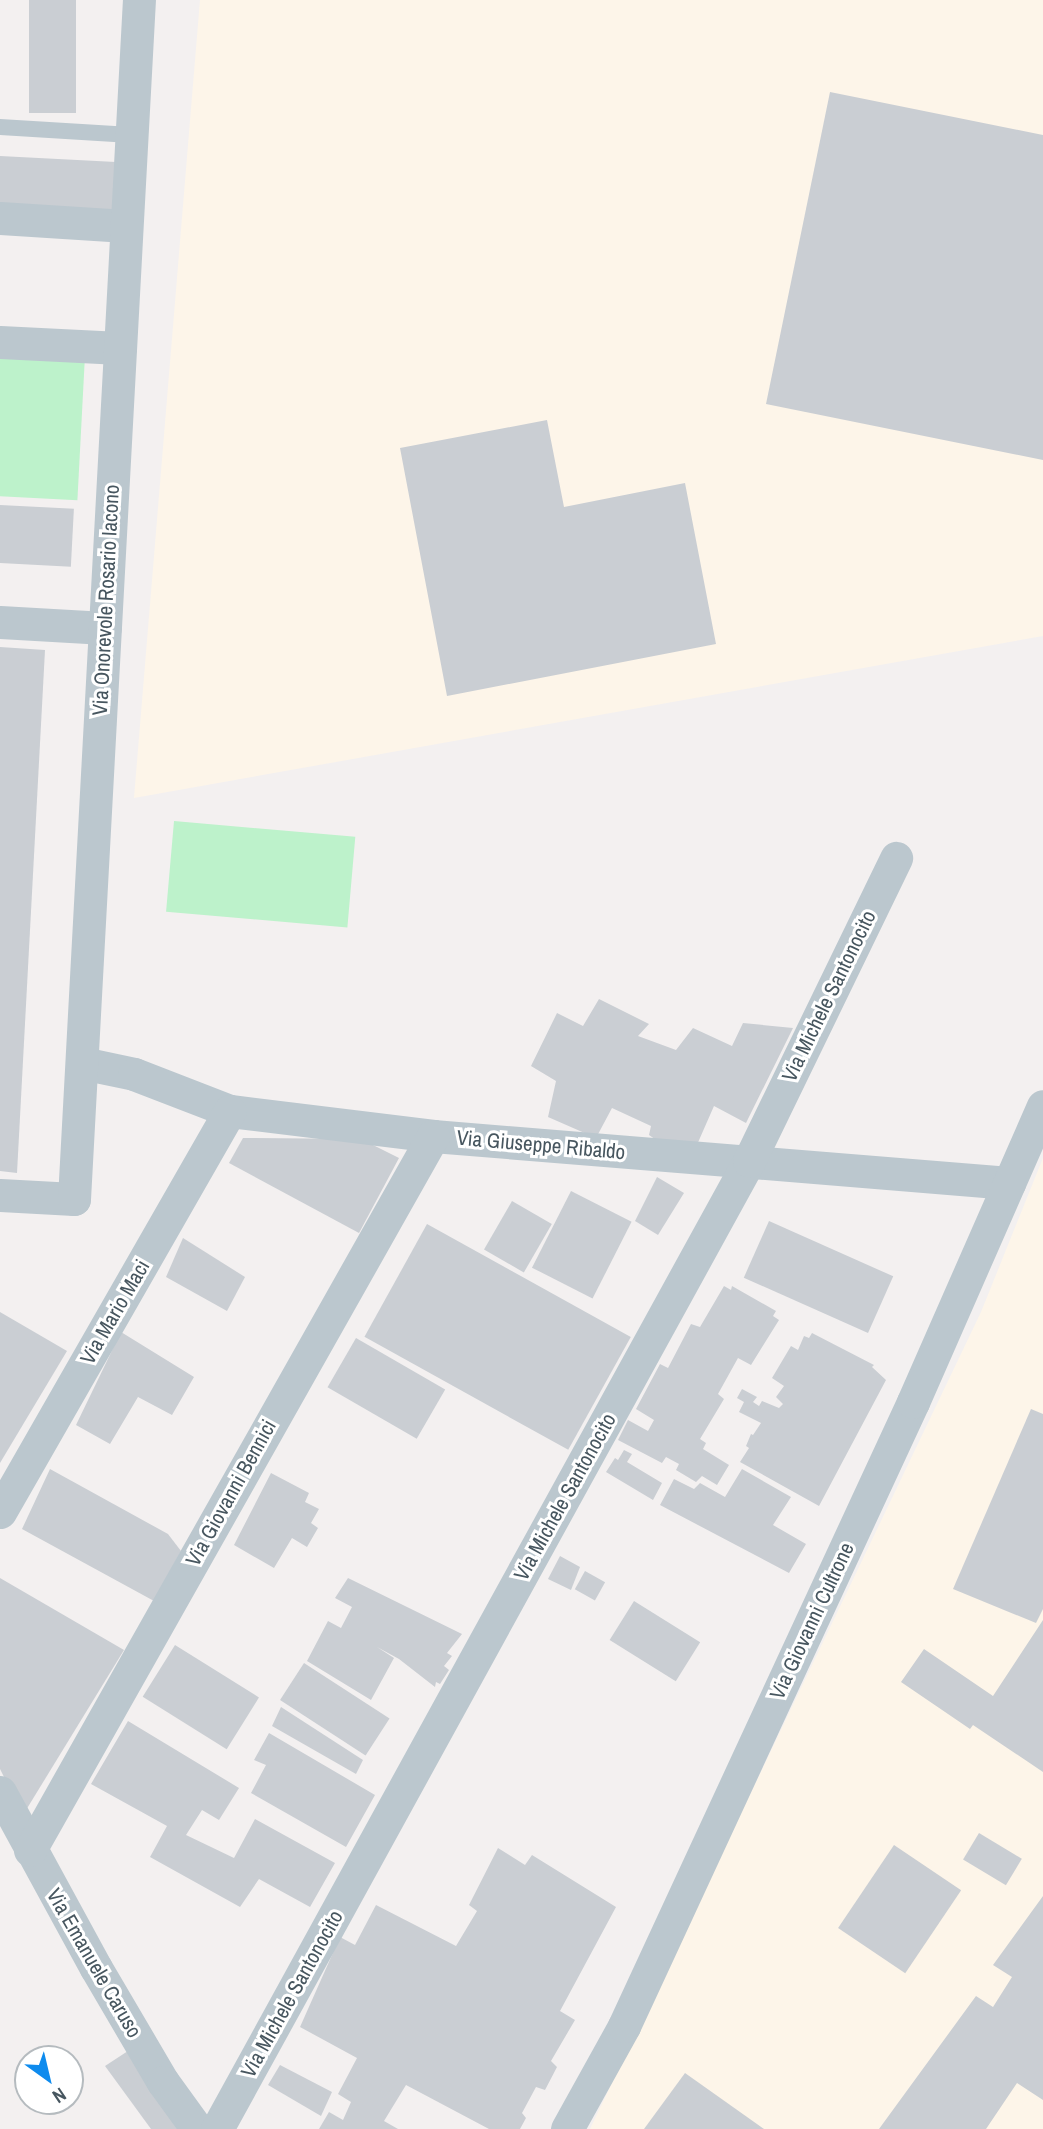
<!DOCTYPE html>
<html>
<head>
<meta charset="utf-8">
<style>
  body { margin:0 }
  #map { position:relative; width:1043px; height:2129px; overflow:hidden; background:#f3f0f0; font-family:"Archivo Narrow",sans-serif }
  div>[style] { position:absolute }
  .commercial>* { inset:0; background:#fdf5e9 }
  .green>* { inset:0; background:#bdf2cb; transform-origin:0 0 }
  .building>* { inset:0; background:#caced3; transform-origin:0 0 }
  .service>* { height:16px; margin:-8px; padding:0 8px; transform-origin:8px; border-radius:8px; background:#bbc7ce }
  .minor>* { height:33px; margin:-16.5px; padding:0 16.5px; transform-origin:16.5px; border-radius:16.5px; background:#bbc7ce }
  span { translate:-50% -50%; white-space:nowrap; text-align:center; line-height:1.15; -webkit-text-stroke:6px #fff; paint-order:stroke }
  .street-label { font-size:21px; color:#47565f }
  .north { position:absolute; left:14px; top:2045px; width:70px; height:70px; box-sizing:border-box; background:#fff; border:2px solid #b5bbbf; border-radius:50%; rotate:146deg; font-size:19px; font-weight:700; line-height:28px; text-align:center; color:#47565f }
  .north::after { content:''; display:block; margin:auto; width:24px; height:32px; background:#0e8bee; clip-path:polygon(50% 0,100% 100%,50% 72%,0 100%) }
</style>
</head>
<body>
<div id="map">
  <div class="commercial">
    <div style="clip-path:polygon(200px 0,1043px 0,1043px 636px,134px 798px)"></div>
    <div style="clip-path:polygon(1043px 1158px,1043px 2129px,590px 2129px,981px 1312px)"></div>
  </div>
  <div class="green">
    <div style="left:0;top:353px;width:85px;height:143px;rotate:3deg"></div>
    <div style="left:174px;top:821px;width:182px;height:91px;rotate:5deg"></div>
  </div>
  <div class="building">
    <div style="left:29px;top:0;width:47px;height:113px"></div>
    <div style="clip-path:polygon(830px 92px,1043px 135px,1043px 460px,766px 404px)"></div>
    <div style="left:0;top:156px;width:116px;height:48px;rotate:3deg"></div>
    <div style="clip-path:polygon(547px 420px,564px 507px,685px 483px,716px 644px,447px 696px,400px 448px)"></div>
    <div style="left:0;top:505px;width:74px;height:58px;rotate:3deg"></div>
    <div style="clip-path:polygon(0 647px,45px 650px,17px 1173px,0 1171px)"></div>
    <div style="clip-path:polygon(599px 999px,649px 1024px,638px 1036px,676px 1050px,693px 1028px,732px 1046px,743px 1023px,793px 1028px,746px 1123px,714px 1106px,696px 1147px,659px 1142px,649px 1135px,651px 1126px,612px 1108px,596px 1138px,548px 1117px,556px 1081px,531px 1066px,557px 1013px,583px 1026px)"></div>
    <div style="clip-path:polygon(243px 1138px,361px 1139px,399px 1158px,359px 1233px,229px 1163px)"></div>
    <div style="clip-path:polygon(657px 1177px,684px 1193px,658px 1235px,635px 1221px)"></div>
    <div style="left:571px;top:1191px;width:68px;height:86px;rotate:27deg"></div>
    <div style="left:512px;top:1201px;width:46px;height:56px;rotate:30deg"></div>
    <div style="left:769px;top:1221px;width:136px;height:62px;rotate:24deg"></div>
    <div style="left:427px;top:1224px;width:233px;height:129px;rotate:29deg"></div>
    <div style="clip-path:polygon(183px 1238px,245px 1277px,227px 1311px,166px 1277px)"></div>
    <div style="clip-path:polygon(724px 1286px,731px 1290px,732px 1286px,776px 1311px,773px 1316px,779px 1320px,751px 1365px,738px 1358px,718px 1394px,724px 1399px,700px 1439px,706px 1443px,703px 1449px,729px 1465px,717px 1485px,702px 1476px,696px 1482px,676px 1470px,679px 1464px,666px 1457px,662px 1463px,618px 1440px,628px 1420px,648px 1431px,654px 1420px,636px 1409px,660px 1364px,668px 1368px,691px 1324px,700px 1327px)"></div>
    <div style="clip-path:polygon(0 1312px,67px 1351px,0 1463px)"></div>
    <div style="clip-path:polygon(121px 1332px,194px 1377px,172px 1415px,138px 1397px,110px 1444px,76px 1425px)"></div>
    <div style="clip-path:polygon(812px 1333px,874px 1365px,872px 1367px,886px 1380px,819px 1506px,740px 1462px,749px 1448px,746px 1446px,751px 1434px,753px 1435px,761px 1423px,739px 1412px,744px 1402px,737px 1398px,742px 1389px,757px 1397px,753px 1402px,759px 1406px,762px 1401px,779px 1408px,783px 1404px,776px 1397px,784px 1386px,772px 1378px,791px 1346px,798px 1350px,804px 1336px,809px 1338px)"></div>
    <div style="left:356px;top:1338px;width:103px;height:57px;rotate:30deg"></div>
    <div style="clip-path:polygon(1031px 1409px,1043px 1414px,1043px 1609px,1036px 1623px,953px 1589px)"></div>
    <div style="clip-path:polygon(624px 1450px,632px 1454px,627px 1462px,662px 1483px,653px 1500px,606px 1472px,615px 1458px,618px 1460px)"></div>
    <div style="clip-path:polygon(50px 1469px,168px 1534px,181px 1551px,154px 1601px,22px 1529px)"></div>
    <div style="clip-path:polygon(742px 1469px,791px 1497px,773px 1525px,806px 1544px,789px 1573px,660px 1505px,674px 1479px,694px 1489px,700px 1483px,725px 1497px)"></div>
    <div style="clip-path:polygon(271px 1473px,309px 1493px,305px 1502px,319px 1509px,311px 1523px,318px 1528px,307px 1547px,292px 1538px,274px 1568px,234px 1545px)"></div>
    <div style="clip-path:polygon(560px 1556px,580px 1567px,571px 1590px,548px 1579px)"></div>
    <div style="left:585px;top:1571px;width:23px;height:21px;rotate:29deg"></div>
    <div style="clip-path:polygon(0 1578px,124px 1650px,23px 1815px,0 1769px)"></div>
    <div style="clip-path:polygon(348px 1578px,462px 1634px,447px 1653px,452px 1656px,444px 1666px,449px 1670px,440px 1684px,436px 1682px,435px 1687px,399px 1659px,377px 1647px,394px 1658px,371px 1700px,307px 1661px,328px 1621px,341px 1628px,352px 1607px,335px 1598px)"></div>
    <div style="left:634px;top:1601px;width:78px;height:46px;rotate:32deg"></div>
    <div style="clip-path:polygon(1043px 1620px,1043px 1772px,973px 1725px,970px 1729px,901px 1682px,924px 1649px,993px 1696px)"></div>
    <div style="left:175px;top:1645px;width:99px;height:61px;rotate:32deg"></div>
    <div style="left:304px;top:1663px;width:102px;height:44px;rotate:33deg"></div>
    <div style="clip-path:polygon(281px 1707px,363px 1760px,356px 1774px,272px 1726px)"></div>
    <div style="clip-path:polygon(128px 1721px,239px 1788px,219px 1820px,202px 1810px,186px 1835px,234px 1858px,255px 1819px,335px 1863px,310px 1907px,259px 1879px,240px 1907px,150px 1857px,167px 1826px,91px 1784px)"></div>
    <div style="clip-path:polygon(269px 1733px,375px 1795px,346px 1847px,251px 1793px,266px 1765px,254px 1760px)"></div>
    <div style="left:979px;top:1833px;width:50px;height:31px;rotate:31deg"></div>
    <div style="left:894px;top:1845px;width:81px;height:100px;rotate:34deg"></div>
    <div style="clip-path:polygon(498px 1848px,525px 1865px,532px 1855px,616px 1907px,560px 2011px,575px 2020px,551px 2061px,557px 2067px,545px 2090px,536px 2087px,522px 2113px,526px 2118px,520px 2129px,489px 2129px,406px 2085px,384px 2121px,398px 2129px,319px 2129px,329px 2112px,343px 2120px,351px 2102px,338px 2094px,357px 2058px,300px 2027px,340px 1937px,355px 1945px,376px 1905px,456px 1946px,477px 1911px,469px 1905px)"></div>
    <div style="clip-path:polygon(1043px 1896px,1043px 2100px,1017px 2083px,986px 2129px,879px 2129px,976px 1996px,993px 2007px,1012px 1977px,993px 1965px)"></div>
    <div style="clip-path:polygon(131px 2049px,181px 2129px,151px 2129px,105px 2066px)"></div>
    <div style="clip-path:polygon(280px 2065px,332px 2092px,321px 2116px,268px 2085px)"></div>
    <div style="clip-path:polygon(685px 2073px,764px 2129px,644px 2129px)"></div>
  </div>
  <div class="service">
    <div style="left:0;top:127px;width:131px;rotate:3.5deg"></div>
  </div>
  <div class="minor">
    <div style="left:0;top:218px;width:126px;rotate:3.6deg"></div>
    <div style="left:0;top:342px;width:120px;rotate:2.9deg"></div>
    <div style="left:0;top:622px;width:105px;rotate:3.3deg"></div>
    <div style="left:82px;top:1063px;width:53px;rotate:11.9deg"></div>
    <div style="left:134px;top:1074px;width:103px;rotate:21.1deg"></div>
    <div style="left:230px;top:1111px;width:205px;rotate:7deg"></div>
    <div style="left:433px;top:1136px;width:578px;rotate:4.66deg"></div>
    <div style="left:0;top:1195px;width:74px;rotate:3.1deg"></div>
    <div style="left:74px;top:1199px;width:1201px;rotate:-86.9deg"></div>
    <div style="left:0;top:1512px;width:462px;rotate:-60.2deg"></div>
    <div style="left:0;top:1792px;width:200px;rotate:61.4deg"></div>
    <div style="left:96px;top:1968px;width:132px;rotate:59.6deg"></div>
    <div style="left:163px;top:2082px;width:58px;rotate:54.1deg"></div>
    <div style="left:30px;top:1850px;width:820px;rotate:-60.56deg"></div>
    <div style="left:217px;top:2129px;width:1105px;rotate:-61.21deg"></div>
    <div style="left:749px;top:1161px;width:337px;rotate:-64.1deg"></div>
    <div style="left:567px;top:2129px;width:118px;rotate:-61deg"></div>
    <div style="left:624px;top:2026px;width:688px;rotate:-65.15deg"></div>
    <div style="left:913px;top:1402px;width:323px;rotate:-66.3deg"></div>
  </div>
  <div class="street-label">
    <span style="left:106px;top:600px;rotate:-87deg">Via Onorevole Rosario Iacono</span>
    <span style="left:829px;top:996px;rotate:-64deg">Via Michele Santonocito</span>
    <span style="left:541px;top:1145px;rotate:5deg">Via Giuseppe Ribaldo</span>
    <span style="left:115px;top:1312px;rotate:-60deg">Via Mario Maci</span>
    <span style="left:231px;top:1493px;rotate:-61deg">Via Giovanni Bennici</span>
    <span style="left:565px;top:1497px;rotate:-61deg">Via Michele Santonocito</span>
    <span style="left:812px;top:1621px;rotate:-65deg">Via Giovanni Cultrone</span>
    <span style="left:94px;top:1963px;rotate:60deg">Via Emanuele Caruso</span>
    <span style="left:292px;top:1994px;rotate:-61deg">Via Michele Santonocito</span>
  </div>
  <div class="north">N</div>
</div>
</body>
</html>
